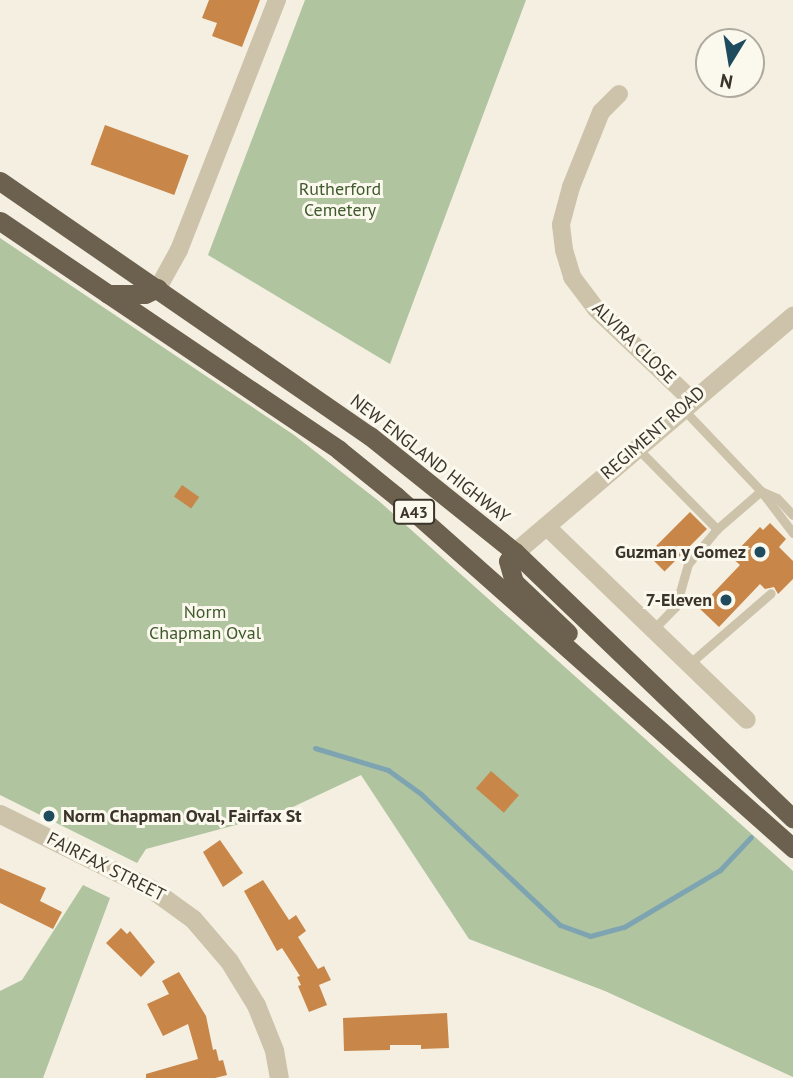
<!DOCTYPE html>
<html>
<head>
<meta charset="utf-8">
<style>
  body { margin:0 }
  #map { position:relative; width:793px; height:1078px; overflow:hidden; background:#f4efe0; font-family:"PT Sans",sans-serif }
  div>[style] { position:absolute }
  .green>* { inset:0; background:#afc49f }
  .stream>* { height:5px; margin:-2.5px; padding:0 2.5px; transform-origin:2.5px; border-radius:2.5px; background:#7ea4b2 }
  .building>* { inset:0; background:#c98649; transform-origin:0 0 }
  .service>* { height:9px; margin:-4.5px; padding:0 4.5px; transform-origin:4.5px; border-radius:4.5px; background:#cdc3ab }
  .minor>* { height:18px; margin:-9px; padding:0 9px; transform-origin:9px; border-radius:9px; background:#cdc3ab }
  .tertiary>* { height:19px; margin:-9.5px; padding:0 9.5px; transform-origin:9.5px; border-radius:9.5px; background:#cdc3ab }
  .trunk>* { height:19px; margin:-9.5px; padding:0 9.5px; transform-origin:9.5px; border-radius:9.5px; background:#6c604e }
  .dots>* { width:19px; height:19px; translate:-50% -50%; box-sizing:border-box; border:4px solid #fbf8ed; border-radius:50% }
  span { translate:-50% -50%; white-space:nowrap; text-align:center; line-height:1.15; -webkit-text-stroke:6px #fbf8ed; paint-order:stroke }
  .shield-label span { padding:2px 5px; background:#fbf8ed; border:2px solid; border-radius:5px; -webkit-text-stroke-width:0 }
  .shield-label { font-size:16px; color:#3b342b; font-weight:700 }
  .park-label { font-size:18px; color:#3f5a2d }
  .street-label { font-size:18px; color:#3b342b }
  .poi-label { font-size:18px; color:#3b342b; font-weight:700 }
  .right { translate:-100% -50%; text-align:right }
  .left { translate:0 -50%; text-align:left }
  .north { position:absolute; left:695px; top:28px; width:70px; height:70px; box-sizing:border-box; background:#fbf8ed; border:2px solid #aeaa9f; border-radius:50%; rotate:191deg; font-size:19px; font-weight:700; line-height:28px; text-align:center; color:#3b342b }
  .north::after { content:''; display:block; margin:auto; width:24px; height:32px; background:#1e4b5e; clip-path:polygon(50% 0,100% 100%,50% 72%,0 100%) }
</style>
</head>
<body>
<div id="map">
  <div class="green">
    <div style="clip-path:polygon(305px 0,526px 0,390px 364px,208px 255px)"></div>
    <div style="clip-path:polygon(0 238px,294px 435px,380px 502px,793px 871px,793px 1077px,605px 991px,469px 939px,361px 775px,280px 813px,146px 849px,137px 863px,0 795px)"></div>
    <div style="clip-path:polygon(83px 885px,110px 898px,43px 1078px,0 1078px,0 991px,22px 980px)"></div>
  </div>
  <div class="stream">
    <div style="left:315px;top:748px;width:76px;rotate:16.8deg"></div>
    <div style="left:388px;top:770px;width:41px;rotate:36deg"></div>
    <div style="left:421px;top:794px;width:191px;rotate:43.3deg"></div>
    <div style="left:560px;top:925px;width:32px;rotate:20deg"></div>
    <div style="left:590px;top:936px;width:35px;rotate:-15deg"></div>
    <div style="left:624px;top:927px;width:112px;rotate:-30.7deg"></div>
    <div style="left:720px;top:870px;width:45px;rotate:-46.8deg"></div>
  </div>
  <div class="building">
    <div style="clip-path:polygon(209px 0,260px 0,242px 47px,212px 36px,217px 23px,202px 18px)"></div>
    <div style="left:105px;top:125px;width:89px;height:42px;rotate:20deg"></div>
    <div style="left:182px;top:485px;width:21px;height:14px;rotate:35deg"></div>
    <div style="left:690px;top:512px;width:24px;height:60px;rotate:45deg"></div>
    <div style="clip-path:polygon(770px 523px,786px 539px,779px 547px,793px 561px,793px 579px,778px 594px,774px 587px,765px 589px,760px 584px,719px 627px,699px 608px,740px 565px,731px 557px,760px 527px,763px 530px)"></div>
    <div style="left:491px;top:771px;width:37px;height:23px;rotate:41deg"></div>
    <div style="clip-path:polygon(220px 840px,243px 873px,223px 887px,203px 852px)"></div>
    <div style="clip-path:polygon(0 868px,46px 888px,40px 901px,62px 912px,53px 929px,0 903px)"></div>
    <div style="clip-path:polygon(263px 880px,289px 920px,296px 915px,306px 931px,298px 937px,318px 969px,324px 966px,331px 980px,319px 985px,327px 1005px,309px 1012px,298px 986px,301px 985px,297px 977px,300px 976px,282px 948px,277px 951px,244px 891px)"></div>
    <div style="clip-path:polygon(121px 928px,127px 934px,130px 931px,155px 962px,141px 977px,106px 943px)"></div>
    <div style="clip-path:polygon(179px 972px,206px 1016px,213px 1050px,216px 1049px,219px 1061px,223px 1060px,227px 1075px,215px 1078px,146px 1078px,146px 1074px,198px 1059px,188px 1024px,163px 1036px,147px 1004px,169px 994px,162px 981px)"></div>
    <div style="clip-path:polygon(447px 1013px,449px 1048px,421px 1049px,421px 1045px,390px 1045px,390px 1050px,344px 1051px,343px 1018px)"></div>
  </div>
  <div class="service">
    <div style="left:683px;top:409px;width:113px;rotate:46.4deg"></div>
    <div style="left:761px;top:491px;width:58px;rotate:139.2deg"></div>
    <div style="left:637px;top:448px;width:114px;rotate:45.4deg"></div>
    <div style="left:717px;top:529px;width:45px;rotate:129.6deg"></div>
    <div style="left:688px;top:564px;width:44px;rotate:105.9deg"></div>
    <div style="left:676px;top:606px;width:33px;rotate:134deg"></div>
    <div style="left:761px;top:491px;width:53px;rotate:52.7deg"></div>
    <div style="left:761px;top:491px;width:17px;rotate:24deg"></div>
    <div style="left:777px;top:498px;width:23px;rotate:47deg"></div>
    <div style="left:689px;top:664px;width:108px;rotate:-40.9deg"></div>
  </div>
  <div class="minor">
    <div style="left:619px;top:94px;width:25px;rotate:135deg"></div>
    <div style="left:601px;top:112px;width:81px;rotate:111.8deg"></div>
    <div style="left:571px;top:187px;width:39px;rotate:105deg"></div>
    <div style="left:561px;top:225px;width:25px;rotate:83deg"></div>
    <div style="left:564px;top:250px;width:28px;rotate:73deg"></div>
    <div style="left:572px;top:277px;width:40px;rotate:53deg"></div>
    <div style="left:596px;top:309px;width:131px;rotate:43.5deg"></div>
    <div style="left:158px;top:288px;width:43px;rotate:-61.1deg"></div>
    <div style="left:179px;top:250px;width:269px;rotate:-68.6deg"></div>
    <div style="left:546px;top:526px;width:279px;rotate:44deg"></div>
  </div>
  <div class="tertiary">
    <div style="left:515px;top:552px;width:365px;rotate:-40.4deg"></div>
    <div style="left:0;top:814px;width:171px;rotate:26.4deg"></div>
    <div style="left:153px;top:890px;width:49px;rotate:35.9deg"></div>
    <div style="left:193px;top:919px;width:55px;rotate:49.4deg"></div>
    <div style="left:229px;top:961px;width:52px;rotate:58.5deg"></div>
    <div style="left:256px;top:1005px;width:48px;rotate:68.2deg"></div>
    <div style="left:274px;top:1050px;width:28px;rotate:80deg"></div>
  </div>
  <div class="trunk">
    <div style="left:0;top:181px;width:449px;rotate:34.6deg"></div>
    <div style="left:370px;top:436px;width:186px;rotate:38.7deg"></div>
    <div style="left:515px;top:552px;width:385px;rotate:43.8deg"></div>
    <div style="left:0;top:221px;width:409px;rotate:34deg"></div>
    <div style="left:339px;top:450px;width:73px;rotate:38.9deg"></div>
    <div style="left:396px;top:496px;width:531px;rotate:41.56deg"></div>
    <div style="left:108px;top:294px;width:37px"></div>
    <div style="left:145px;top:294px;width:14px;rotate:-25deg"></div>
    <div style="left:515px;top:552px;width:11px;rotate:128deg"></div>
    <div style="left:508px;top:561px;width:22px;rotate:74deg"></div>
    <div style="left:514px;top:582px;width:74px;rotate:43.4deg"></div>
  </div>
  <div class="dots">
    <div style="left:760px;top:552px;background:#1e4b5e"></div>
    <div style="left:726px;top:600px;background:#1e4b5e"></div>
    <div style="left:49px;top:816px;background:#1e4b5e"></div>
  </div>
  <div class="shield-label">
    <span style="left:414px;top:512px">A43</span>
  </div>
  <div class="park-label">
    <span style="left:340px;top:200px">Rutherford<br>Cemetery</span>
    <span style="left:205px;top:623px">Norm<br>Chapman Oval</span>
  </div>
  <div class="street-label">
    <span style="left:634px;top:343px;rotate:44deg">ALVIRA CLOSE</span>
    <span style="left:653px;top:433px;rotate:-41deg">REGIMENT ROAD</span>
    <span style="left:430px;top:459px;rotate:38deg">NEW ENGLAND HIGHWAY</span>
    <span style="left:106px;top:867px;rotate:27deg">FAIRFAX STREET</span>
  </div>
  <div class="poi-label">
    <span class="right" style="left:746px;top:552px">Guzman y Gomez</span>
    <span class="right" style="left:712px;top:600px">7-Eleven</span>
    <span class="left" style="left:63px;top:816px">Norm Chapman Oval, Fairfax St</span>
  </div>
  <div class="north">N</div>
</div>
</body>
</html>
